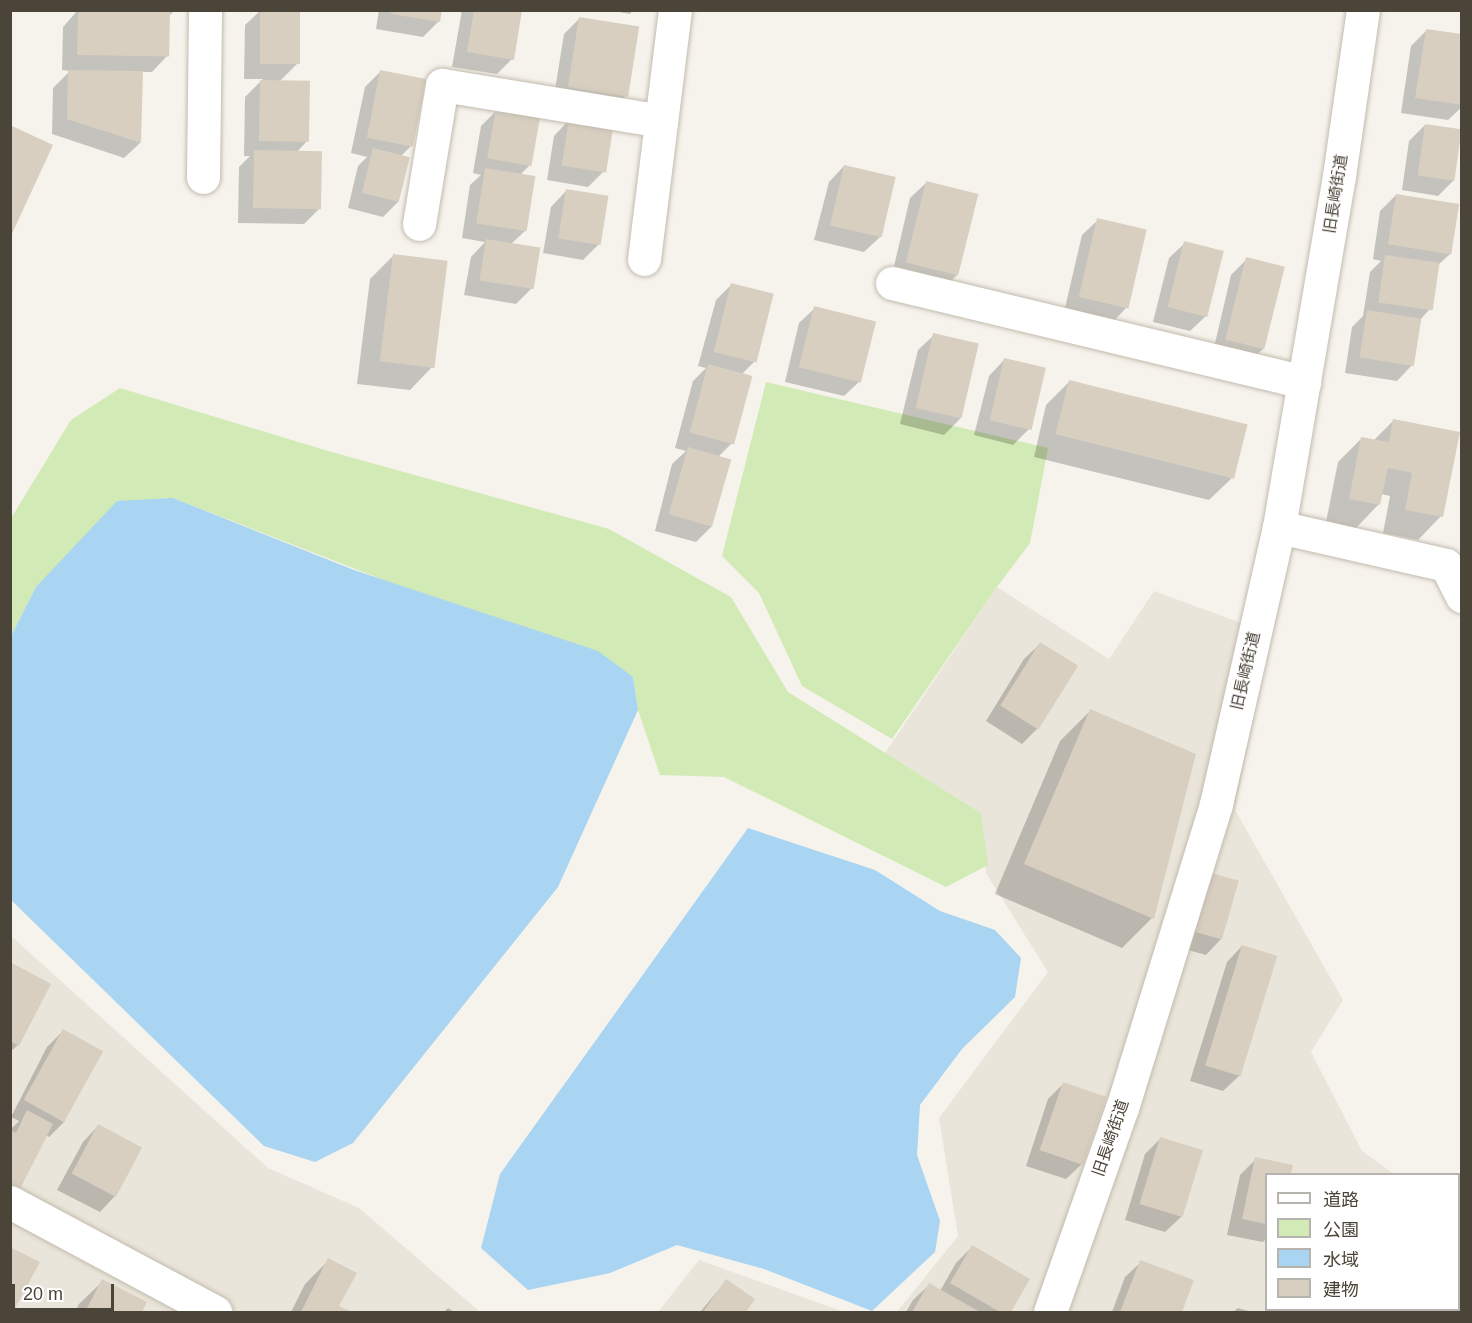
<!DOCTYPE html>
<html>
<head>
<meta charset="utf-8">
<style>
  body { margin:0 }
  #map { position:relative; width:1472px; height:1323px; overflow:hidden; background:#f6f3ec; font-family:Helvetica,"Noto Sans JP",sans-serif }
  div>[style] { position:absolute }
  .residential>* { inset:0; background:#eae5da }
  .green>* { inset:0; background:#d2eab5 }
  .water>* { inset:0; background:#a9d4f2 }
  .shadow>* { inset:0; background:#0003 }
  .building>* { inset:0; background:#d8cfc1; transform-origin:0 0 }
  .roads { filter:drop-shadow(0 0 2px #c2bbae) drop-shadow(0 0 2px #c2bbae) }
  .minor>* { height:33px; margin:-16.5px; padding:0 16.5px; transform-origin:16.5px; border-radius:16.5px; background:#fff }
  span { translate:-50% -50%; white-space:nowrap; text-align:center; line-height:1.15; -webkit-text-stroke:5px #fff; paint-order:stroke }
  .street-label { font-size:16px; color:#4b4439 }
  .frame { position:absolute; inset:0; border:12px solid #4b4439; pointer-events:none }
  .legend { position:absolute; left:1265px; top:1173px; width:195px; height:138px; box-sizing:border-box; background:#fff; border:2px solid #b7b4b0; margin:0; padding:8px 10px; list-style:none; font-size:18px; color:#4b4439 }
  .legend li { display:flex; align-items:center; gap:12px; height:30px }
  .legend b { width:30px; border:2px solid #b7b4b0 }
  .scale { position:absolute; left:12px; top:1284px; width:102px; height:27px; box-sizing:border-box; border:3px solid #4b4439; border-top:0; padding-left:8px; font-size:18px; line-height:21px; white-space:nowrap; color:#4b4439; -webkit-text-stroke:4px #fff; paint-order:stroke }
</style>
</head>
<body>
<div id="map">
  <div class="residential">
    <div style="clip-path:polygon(997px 587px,1109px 659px,1154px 591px,1271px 634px,1235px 810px,1343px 1000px,1311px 1052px,1362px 1151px,1394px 1174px,1266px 1174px,1266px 1310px,1433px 1310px,1430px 1312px,897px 1312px,958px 1236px,939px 1118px,1048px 972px,986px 873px,981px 813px,885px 753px)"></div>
    <div style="clip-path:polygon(10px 935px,268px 1168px,359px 1208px,480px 1312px,11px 1312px)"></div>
    <div style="clip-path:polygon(699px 1260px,844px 1312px,658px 1312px)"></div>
  </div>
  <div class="green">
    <div style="clip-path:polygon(766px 382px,1048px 448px,1030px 543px,997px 587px,892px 739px,802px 686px,759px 593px,722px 556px)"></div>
    <div style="clip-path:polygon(120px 388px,328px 451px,609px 529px,731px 597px,788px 692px,981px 813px,988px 865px,946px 887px,724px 777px,660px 775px,638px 710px,633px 677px,173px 498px,36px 587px,11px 636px,10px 520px,71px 420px)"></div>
  </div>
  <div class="water">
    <div style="clip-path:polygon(173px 498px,354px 570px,598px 651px,633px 677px,638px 710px,558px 887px,353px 1143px,315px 1162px,264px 1146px,11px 900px,11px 636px,36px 587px,117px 501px)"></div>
    <div style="clip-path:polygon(748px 828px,875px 870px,940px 911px,995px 930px,1021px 958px,1015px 997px,962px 1049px,920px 1105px,917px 1155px,940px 1221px,935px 1252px,872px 1311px,764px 1269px,677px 1245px,610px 1273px,528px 1290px,481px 1248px,500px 1174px)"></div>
  </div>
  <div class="shadow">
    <div style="clip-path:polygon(78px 10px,175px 10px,168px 17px,167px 56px,152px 72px,141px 72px,140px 143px,124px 158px,52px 134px,53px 88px,70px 71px,62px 70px,63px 27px)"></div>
    <div style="clip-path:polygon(257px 10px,302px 10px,299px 11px,297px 64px,279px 82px,307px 141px,297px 152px,320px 208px,304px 224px,238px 223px,239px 167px,250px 156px,244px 156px,245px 97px,263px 79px,244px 79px,245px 25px,260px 11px)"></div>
    <div style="clip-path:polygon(379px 10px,441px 10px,439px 21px,423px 37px,376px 29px)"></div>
    <div style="clip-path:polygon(462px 10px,520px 10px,512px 59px,497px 74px,452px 67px)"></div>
    <div style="clip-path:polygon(609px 10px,633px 10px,630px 14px)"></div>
    <div style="clip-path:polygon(580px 18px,626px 96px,610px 112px,553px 102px,564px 34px)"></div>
    <div style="clip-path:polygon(1426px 31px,1462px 35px,1462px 107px,1448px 120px,1401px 113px,1411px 46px)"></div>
    <div style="clip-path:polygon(380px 72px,411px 146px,401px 156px,399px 201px,383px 217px,348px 208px,358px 166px,367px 157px,351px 153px,365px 87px)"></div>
    <div style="clip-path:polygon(497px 110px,530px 165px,520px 175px,525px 231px,510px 245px,532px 288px,516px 304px,464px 295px,471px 257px,485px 242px,462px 238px,470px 185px,481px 175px,473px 173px,481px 126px)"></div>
    <div style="clip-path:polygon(569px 120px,604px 171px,588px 187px,547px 180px,554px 136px)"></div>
    <div style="clip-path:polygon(1425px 125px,1454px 180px,1438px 196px,1402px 190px,1409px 141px)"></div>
    <div style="clip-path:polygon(844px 166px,880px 237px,864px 252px,814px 240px,829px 182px)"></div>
    <div style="clip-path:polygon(926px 183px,957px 275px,941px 291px,891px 279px,910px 198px)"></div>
    <div style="clip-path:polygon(566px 191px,599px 244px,583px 260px,543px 253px,551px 207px)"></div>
    <div style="clip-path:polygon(1396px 195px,1458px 205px,1450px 254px,1437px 266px,1430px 309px,1420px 320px,1412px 365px,1397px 381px,1345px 373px,1352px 327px,1363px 316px,1370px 272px,1381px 261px,1373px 259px,1380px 211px)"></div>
    <div style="clip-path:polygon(1098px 220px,1126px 308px,1111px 324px,1064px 312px,1082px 235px)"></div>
    <div style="clip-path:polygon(1185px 243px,1206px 316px,1190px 331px,1153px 322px,1169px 258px)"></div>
    <div style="clip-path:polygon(393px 256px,433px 366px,410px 390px,357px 384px,370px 279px)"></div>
    <div style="clip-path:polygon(1247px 259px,1263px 349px,1248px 364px,1212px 356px,1231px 275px)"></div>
    <div style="clip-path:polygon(731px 285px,754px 362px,741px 375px,732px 443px,718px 457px,712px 526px,696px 542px,655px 531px,672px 464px,686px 451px,675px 448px,693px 381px,706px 368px,698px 366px,716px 300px)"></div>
    <div style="clip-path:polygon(815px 308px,860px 381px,844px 396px,785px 382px,799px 323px)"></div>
    <div style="clip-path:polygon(934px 335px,960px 419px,944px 435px,900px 424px,918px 350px)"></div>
    <div style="clip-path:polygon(1004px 360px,1029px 429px,1013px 445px,974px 435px,989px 376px)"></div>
    <div style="clip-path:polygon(1070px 381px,1233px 477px,1209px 500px,1034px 457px,1046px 405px)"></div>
    <div style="clip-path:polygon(1394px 420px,1441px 516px,1418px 540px,1383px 533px,1390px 496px,1381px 494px,1379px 504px,1356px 528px,1326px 522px,1338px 462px,1361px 439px,1373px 441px)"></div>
    <div style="clip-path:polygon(1040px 644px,1038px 728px,1022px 744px,986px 721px,1024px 659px)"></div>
    <div style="clip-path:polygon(1090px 711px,1152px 918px,1122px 948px,995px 894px,1060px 741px)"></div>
    <div style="clip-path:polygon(1193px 889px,1221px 939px,1206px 955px,1177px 947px)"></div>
    <div style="clip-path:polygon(1242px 946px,1239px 1076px,1223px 1091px,1190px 1081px,1227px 962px)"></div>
    <div style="clip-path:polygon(10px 964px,18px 1045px,10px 1052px)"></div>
    <div style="clip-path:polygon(63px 1031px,65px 1121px,49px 1137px,46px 1135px,10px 1196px,10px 1130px,19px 1121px,11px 1117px,47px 1047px)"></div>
    <div style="clip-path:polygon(1064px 1083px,1082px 1164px,1066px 1179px,1026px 1166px,1048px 1099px)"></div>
    <div style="clip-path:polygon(98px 1126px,140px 1148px,115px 1196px,100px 1212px,57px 1190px,83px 1142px)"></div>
    <div style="clip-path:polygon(1161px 1138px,1181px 1217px,1165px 1232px,1125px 1220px,1145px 1154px)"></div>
    <div style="clip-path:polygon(1256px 1159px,1291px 1166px,1289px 1174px,1266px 1174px,1266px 1239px,1263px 1242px,1227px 1235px,1240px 1175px)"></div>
    <div style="clip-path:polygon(972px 1247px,1028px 1280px,1009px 1312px,906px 1312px,913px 1300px,929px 1285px,940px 1291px,956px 1263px)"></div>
    <div style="clip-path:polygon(329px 1260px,337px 1307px,348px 1312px,291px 1312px,305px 1284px)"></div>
    <div style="clip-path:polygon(1141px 1262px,1192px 1281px,1180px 1312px,1112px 1312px,1125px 1277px)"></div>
    <div style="clip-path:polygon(103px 1281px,145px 1303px,140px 1312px,75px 1312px,79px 1304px)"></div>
    <div style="clip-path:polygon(726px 1281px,753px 1299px,744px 1312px,700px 1312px)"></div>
    <div style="clip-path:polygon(448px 1308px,454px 1312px,444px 1312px)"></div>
    <div style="clip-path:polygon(1238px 1308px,1252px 1312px,1233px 1312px)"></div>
  </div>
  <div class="building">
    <div style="left:78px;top:10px;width:92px;height:45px;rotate:1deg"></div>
    <div style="left:260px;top:10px;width:40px;height:54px"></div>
    <div style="clip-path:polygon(391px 10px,442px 10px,440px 22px,391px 14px)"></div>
    <div style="clip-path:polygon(474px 10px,522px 10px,514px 60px,467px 52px)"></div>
    <div style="left:579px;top:17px;width:61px;height:71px;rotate:9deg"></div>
    <div style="clip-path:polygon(1426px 29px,1462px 34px,1462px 105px,1415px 98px)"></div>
    <div style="clip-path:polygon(68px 70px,143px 71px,141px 143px,67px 119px)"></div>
    <div style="left:380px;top:70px;width:47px;height:69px;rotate:11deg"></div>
    <div style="left:260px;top:80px;width:50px;height:61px;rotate:1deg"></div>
    <div style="left:496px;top:108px;width:45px;height:51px;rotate:10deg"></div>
    <div style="left:569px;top:119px;width:45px;height:47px;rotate:9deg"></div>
    <div style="left:1425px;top:124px;width:37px;height:52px;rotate:8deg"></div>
    <div style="clip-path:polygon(10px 125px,53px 145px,10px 238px)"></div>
    <div style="left:373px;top:148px;width:38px;height:46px;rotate:14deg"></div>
    <div style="left:254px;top:150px;width:68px;height:58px;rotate:1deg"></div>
    <div style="left:844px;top:165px;width:53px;height:62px;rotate:13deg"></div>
    <div style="left:485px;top:168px;width:51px;height:56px;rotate:9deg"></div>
    <div style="left:926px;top:181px;width:54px;height:84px;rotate:14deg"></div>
    <div style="left:566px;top:189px;width:43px;height:50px;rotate:9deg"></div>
    <div style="left:1396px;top:194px;width:64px;height:51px;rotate:9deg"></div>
    <div style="left:1097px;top:218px;width:51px;height:81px;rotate:13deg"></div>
    <div style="left:486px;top:239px;width:55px;height:42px;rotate:9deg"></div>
    <div style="left:1184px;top:241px;width:41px;height:68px;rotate:14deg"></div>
    <div style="left:393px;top:254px;width:55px;height:108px;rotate:7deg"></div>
    <div style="left:1385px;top:255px;width:55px;height:48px;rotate:8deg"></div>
    <div style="left:1246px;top:257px;width:40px;height:85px;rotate:14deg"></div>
    <div style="left:731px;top:283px;width:44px;height:71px;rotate:14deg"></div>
    <div style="left:814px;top:306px;width:64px;height:63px;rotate:14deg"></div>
    <div style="left:1367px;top:310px;width:55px;height:48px;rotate:9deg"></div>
    <div style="left:933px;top:333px;width:47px;height:77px;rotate:13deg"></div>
    <div style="left:1004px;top:358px;width:43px;height:64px;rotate:13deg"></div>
    <div style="left:708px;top:364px;width:46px;height:71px;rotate:15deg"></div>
    <div style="left:1069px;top:380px;width:184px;height:56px;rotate:14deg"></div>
    <div style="clip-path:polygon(1393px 419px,1460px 432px,1443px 517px,1405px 510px,1412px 473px,1388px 468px,1380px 505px,1349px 499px,1361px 437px,1389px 442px)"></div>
    <div style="left:688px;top:447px;width:45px;height:70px;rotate:16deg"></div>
    <div style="left:1040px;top:642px;width:45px;height:75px;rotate:32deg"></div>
    <div style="clip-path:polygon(1090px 709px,1196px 754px,1154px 919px,1024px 864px)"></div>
    <div style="left:1208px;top:872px;width:32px;height:61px;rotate:16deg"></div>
    <div style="left:1242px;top:945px;width:37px;height:126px;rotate:17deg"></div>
    <div style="clip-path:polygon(10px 962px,51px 984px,19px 1046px,10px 1041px)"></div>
    <div style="left:63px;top:1029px;width:46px;height:81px;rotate:29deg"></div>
    <div style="left:1063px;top:1082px;width:46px;height:72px;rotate:19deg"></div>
    <div style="clip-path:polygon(27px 1110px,53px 1124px,20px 1189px,10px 1185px,10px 1130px,16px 1133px)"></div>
    <div style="left:98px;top:1124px;width:50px;height:56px;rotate:28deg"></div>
    <div style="left:1160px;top:1137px;width:45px;height:70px;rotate:17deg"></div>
    <div style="clip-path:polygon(1255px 1157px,1293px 1165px,1291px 1174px,1266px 1174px,1266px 1224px,1242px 1219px)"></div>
    <div style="clip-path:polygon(972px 1245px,1030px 1279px,1011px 1312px,1000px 1312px,950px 1283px)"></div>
    <div style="clip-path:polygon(10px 1247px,40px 1262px,13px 1312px,10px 1312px)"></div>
    <div style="clip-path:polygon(328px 1258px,357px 1273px,339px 1306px,352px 1312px,301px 1312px)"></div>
    <div style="clip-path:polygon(1140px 1260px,1194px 1280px,1182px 1312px,1120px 1312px)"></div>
    <div style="clip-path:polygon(102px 1279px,147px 1302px,142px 1312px,85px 1312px)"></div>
    <div style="clip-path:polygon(726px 1279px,755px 1299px,746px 1312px,703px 1312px)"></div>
    <div style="clip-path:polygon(929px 1283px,980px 1312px,912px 1312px)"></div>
  </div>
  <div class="roads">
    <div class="minor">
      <div style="left:203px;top:177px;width:167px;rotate:-89.3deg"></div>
      <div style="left:419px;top:224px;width:141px;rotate:-80.6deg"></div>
      <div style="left:442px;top:85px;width:222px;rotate:9.3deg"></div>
      <div style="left:644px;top:259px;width:251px;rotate:-82.9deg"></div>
      <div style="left:892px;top:283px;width:424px;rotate:13.5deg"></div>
      <div style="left:1279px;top:527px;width:171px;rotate:12.8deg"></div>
      <div style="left:1446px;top:565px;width:35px;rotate:63deg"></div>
      <div style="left:10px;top:1202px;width:233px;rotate:28.2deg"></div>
      <div style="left:1050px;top:1312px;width:216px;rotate:-70.6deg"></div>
      <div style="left:1122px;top:1108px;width:318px;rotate:-72.8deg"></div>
      <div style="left:1216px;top:804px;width:284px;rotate:-77.2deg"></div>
      <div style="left:1279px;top:527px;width:356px;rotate:-80.3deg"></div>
      <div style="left:1339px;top:176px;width:168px;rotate:-81.8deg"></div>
      <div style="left:1291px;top:1312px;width:2px;rotate:-63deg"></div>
    </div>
  </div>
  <div class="street-label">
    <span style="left:1336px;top:194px;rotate:-81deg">旧長崎街道</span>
    <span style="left:1246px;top:671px;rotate:-77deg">旧長崎街道</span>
    <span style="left:1111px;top:1138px;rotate:-71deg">旧長崎街道</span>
  </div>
  <div class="frame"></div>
  <ul class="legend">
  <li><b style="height:8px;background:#fff"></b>道路</li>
  <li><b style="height:16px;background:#d2eab5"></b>公園</li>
  <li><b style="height:16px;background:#a9d4f2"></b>水域</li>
  <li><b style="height:16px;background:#d8cfc1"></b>建物</li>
  </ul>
  <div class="scale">20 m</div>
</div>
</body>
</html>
